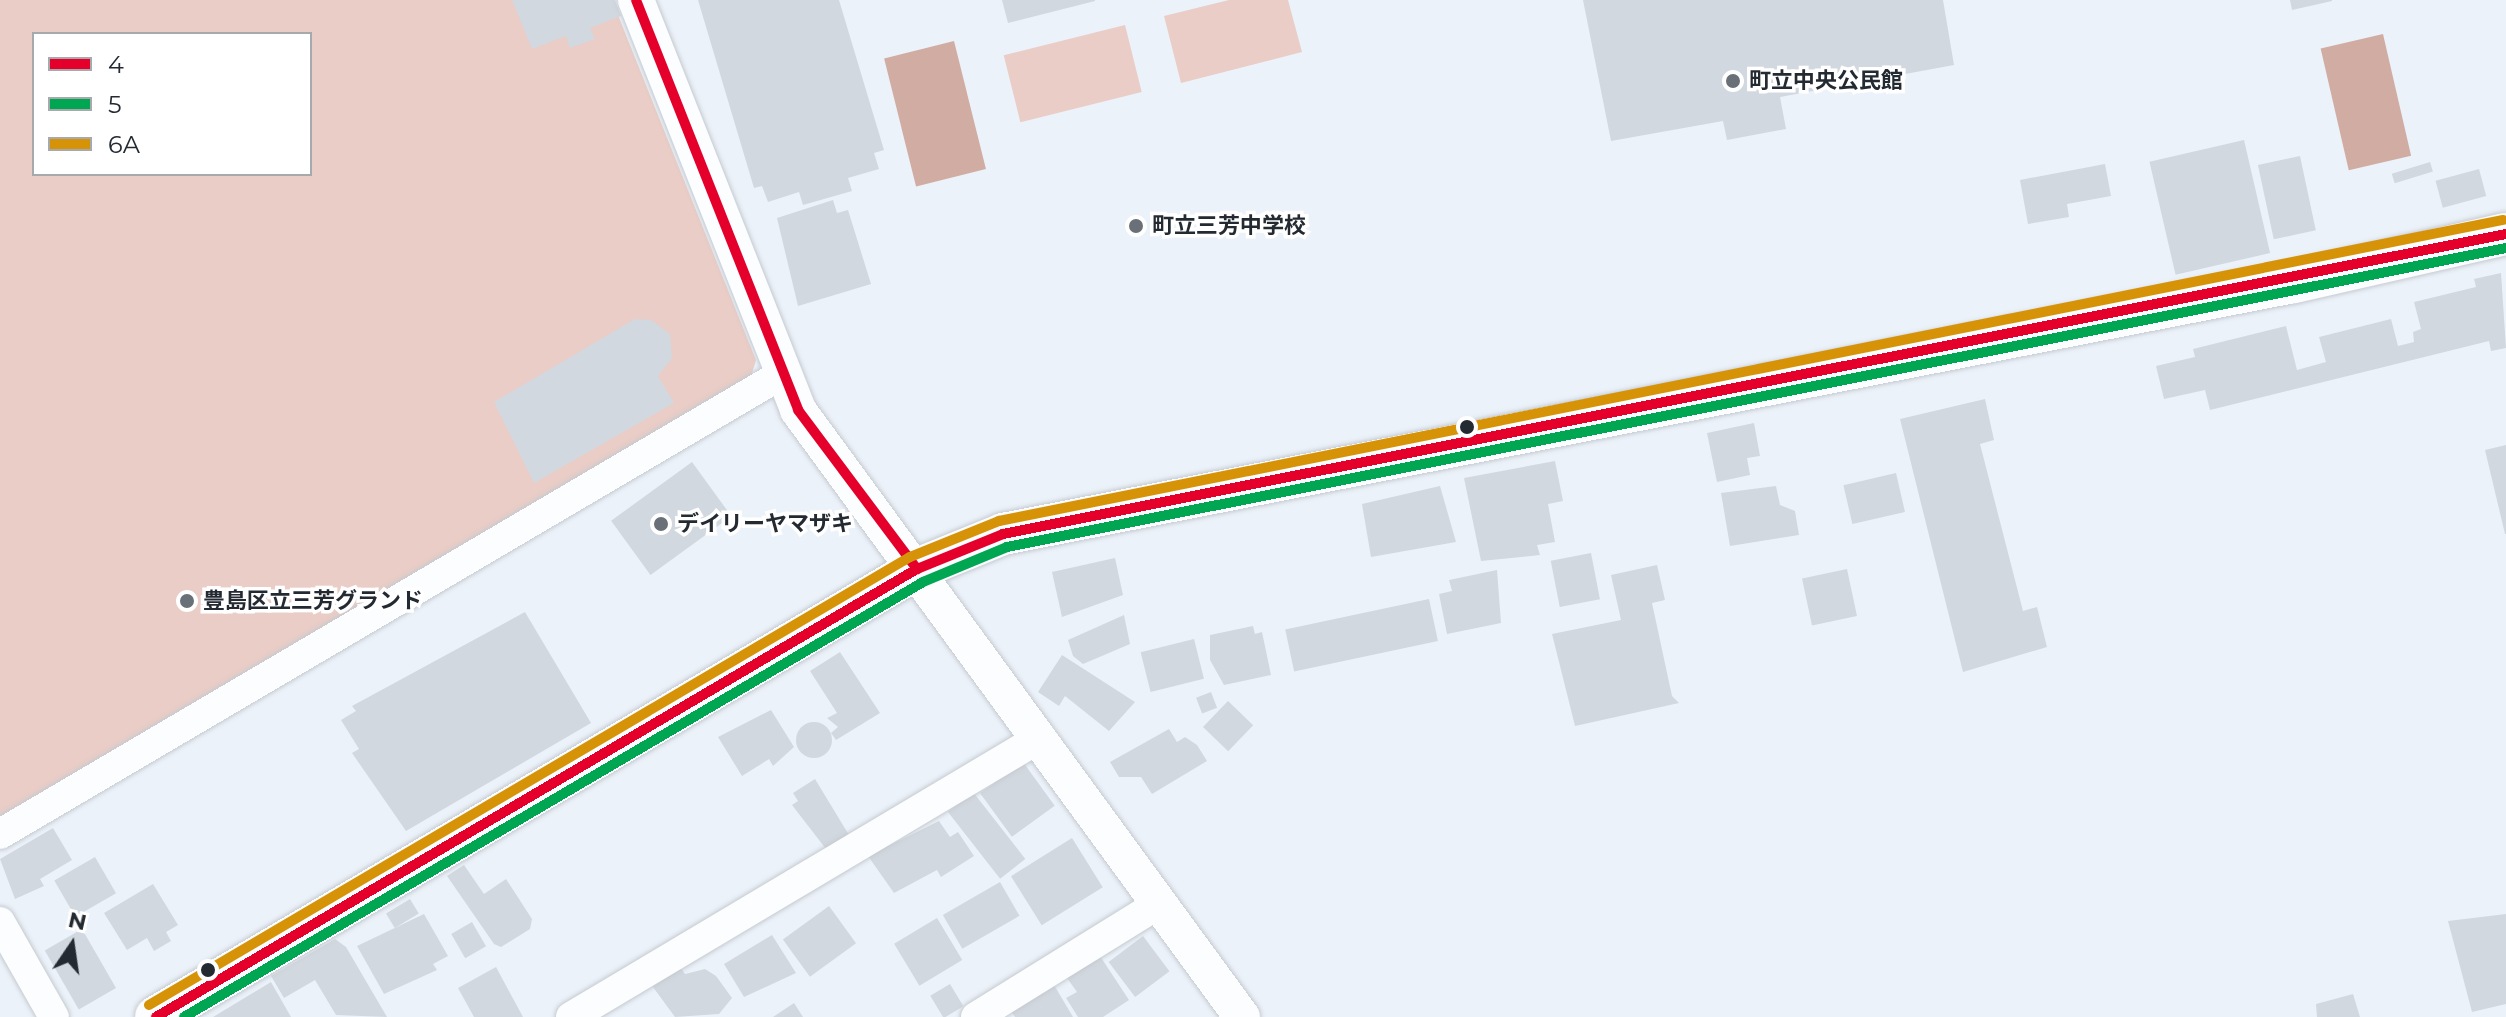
<!DOCTYPE html>
<html>
<head>
<meta charset="utf-8">
<style>
  body { margin:0 }
  #map { position:relative; width:2506px; height:1017px; overflow:hidden; background:#ecf2f9; font-family:Montserrat,"Noto Sans JP",sans-serif }
  div>[style] { position:absolute }
  .green>* { inset:0; background:#e9cdc6; transform-origin:0 0 }
  .water>* { inset:0; background:#d1aca2; transform-origin:0 0 }
  .building>* { inset:0; background:#d2d8df; transform-origin:0 0 }
  .round { border-radius:50% }
  .roads { filter:drop-shadow(0 0 2px #c5cad1) drop-shadow(0 0 2px #c5cad1) }
  .minor>* { height:30px; margin:-15px; padding:0 15px; transform-origin:15px; border-radius:15px; background:#fcfdfe }
  .tertiary>* { height:36px; margin:-18px; padding:0 18px; transform-origin:18px; border-radius:18px; background:#fcfdfe }
  .secondary>* { height:42px; margin:-21px; padding:0 21px; transform-origin:21px; border-radius:21px; background:#fcfdfe }
  .bus-1>* { height:10px; margin:-5px; padding:0 5px; transform-origin:5px; border-radius:5px; background:#e4002b }
  .bus-2>* { height:10px; margin:-5px; padding:0 5px; transform-origin:5px; border-radius:5px; background:#00a651 }
  .bus-3>* { height:10px; margin:-5px; padding:0 5px; transform-origin:5px; border-radius:5px; background:#d79308 }
  .dots>* { width:22px; height:22px; translate:-50% -50%; box-sizing:border-box; border:4px solid #fff; border-radius:50% }
  span { translate:-50% -50%; white-space:nowrap; text-align:center; line-height:1.15; -webkit-text-stroke:7px #fff; paint-order:stroke }
  .poi-label { font-size:22px; color:#242a32; font-weight:700 }
  .left { translate:0 -50%; text-align:left }
  .legend { position:absolute; left:32px; top:32px; width:280px; height:144px; box-sizing:border-box; background:#fff; border:2px solid #a7aaad; margin:0; padding:10px 14px; list-style:none; font-size:24px; color:#242a32 }
  .legend li { display:flex; align-items:center; gap:16px; height:40px }
  .legend b { width:40px; border:2px solid #a7aaad }
  .north { position:absolute; left:32px; top:905px; width:80px; height:80px; -webkit-text-stroke:6px #fff; paint-order:stroke; rotate:13deg; font-size:22px; font-weight:700; line-height:32px; text-align:center; color:#242a32 }
  .north::after { content:''; display:block; margin:auto; width:28px; height:36px; background:#242a32; clip-path:polygon(50% 0,100% 100%,50% 72%,0 100%) }
</style>
</head>
<body>
<div id="map">
  <div class="green">
    <div style="clip-path:polygon(evenodd,0 0,612px 0,756px 360px,750px 380px,0 821px,0 0,34px 34px,310px 34px,310px 174px,34px 174px,34px 34px)"></div>
    <div style="clip-path:polygon(1229px 0,1288px 0,1302px 52px,1181px 83px,1164px 16px)"></div>
    <div style="left:1125px;top:25px;width:69px;height:125px;rotate:76deg"></div>
  </div>
  <div class="water">
    <div style="left:2383px;top:34px;width:125px;height:64px;rotate:77deg"></div>
    <div style="left:954px;top:41px;width:132px;height:72px;rotate:76deg"></div>
  </div>
  <div class="building">
    <div style="clip-path:polygon(512px 0,615px 0,621px 16px,590px 28px,595px 39px,570px 48px,566px 36px,532px 49px)"></div>
    <div style="clip-path:polygon(698px 0,839px 0,884px 150px,874px 153px,879px 169px,848px 178px,852px 191px,803px 205px,799px 192px,768px 202px,762px 186px,754px 188px)"></div>
    <div style="clip-path:polygon(1002px 0,1095px 0,1095px 1px,1008px 23px)"></div>
    <div style="clip-path:polygon(1583px 0,1943px 0,1954px 65px,1780px 97px,1786px 129px,1727px 140px,1723px 121px,1611px 141px)"></div>
    <div style="clip-path:polygon(2290px 0,2332px 0,2332px 1px,2292px 10px)"></div>
    <div style="left:2244px;top:140px;width:116px;height:97px;rotate:77deg"></div>
    <div style="left:2300px;top:156px;width:76px;height:43px;rotate:78deg"></div>
    <div style="left:2430px;top:162px;width:10px;height:40px;rotate:73deg"></div>
    <div style="clip-path:polygon(2105px 164px,2111px 196px,2067px 204px,2069px 217px,2028px 224px,2020px 180px)"></div>
    <div style="left:2479px;top:169px;width:28px;height:45px;rotate:75deg"></div>
    <div style="clip-path:polygon(833px 200px,837px 213px,848px 210px,871px 284px,798px 306px,777px 218px)"></div>
    <div style="clip-path:polygon(2501px 273px,2506px 348px,2491px 351px,2489px 341px,2210px 410px,2205px 390px,2164px 399px,2156px 366px,2195px 357px,2193px 349px,2286px 326px,2297px 370px,2326px 362px,2319px 337px,2391px 319px,2398px 346px,2414px 342px,2413px 332px,2421px 329px,2414px 302px,2476px 287px,2474px 279px)"></div>
    <div style="clip-path:polygon(635px 319px,651px 320px,670px 334px,672px 358px,658px 376px,674px 403px,534px 483px,494px 402px)"></div>
    <div style="clip-path:polygon(1985px 399px,1994px 440px,1980px 444px,2023px 611px,2037px 607px,2047px 647px,1963px 672px,1900px 419px)"></div>
    <div style="clip-path:polygon(1754px 423px,1760px 456px,1747px 458px,1750px 475px,1717px 482px,1707px 433px)"></div>
    <div style="clip-path:polygon(2506px 445px,2506px 534px,2505px 534px,2485px 450px)"></div>
    <div style="clip-path:polygon(1555px 461px,1563px 501px,1548px 504px,1555px 542px,1537px 545px,1540px 555px,1481px 561px,1464px 478px)"></div>
    <div style="left:692px;top:462px;width:67px;height:100px;rotate:54deg"></div>
    <div style="left:1896px;top:473px;width:40px;height:54px;rotate:77deg"></div>
    <div style="clip-path:polygon(1440px 486px,1456px 542px,1371px 557px,1362px 504px)"></div>
    <div style="clip-path:polygon(1776px 486px,1780px 505px,1795px 511px,1799px 535px,1730px 546px,1721px 493px)"></div>
    <div style="left:1591px;top:553px;width:47px;height:41px;rotate:79deg"></div>
    <div style="clip-path:polygon(1115px 558px,1123px 595px,1062px 617px,1052px 572px)"></div>
    <div style="clip-path:polygon(1657px 565px,1665px 600px,1652px 603px,1672px 696px,1679px 703px,1575px 726px,1552px 634px,1621px 620px,1611px 575px)"></div>
    <div style="left:1847px;top:569px;width:48px;height:46px;rotate:78deg"></div>
    <div style="clip-path:polygon(1497px 570px,1501px 623px,1447px 634px,1439px 594px,1452px 591px,1449px 580px)"></div>
    <div style="left:1429px;top:599px;width:43px;height:147px;rotate:78deg"></div>
    <div style="clip-path:polygon(525px 612px,591px 723px,406px 831px,352px 753px,359px 749px,341px 720px,356px 711px,352px 706px)"></div>
    <div style="clip-path:polygon(1124px 615px,1130px 644px,1083px 664px,1073px 656px,1068px 640px)"></div>
    <div style="clip-path:polygon(1253px 626px,1255px 634px,1262px 632px,1271px 675px,1224px 685px,1210px 660px,1210px 635px)"></div>
    <div style="left:1194px;top:639px;width:41px;height:55px;rotate:76deg"></div>
    <div style="clip-path:polygon(840px 652px,880px 713px,836px 740px,831px 733px,838px 727px,827px 718px,837px 713px,810px 671px)"></div>
    <div style="clip-path:polygon(1062px 655px,1135px 702px,1109px 731px,1065px 696px,1059px 706px,1038px 692px)"></div>
    <div style="left:1211px;top:692px;width:17px;height:16px;rotate:69deg"></div>
    <div style="left:1228px;top:701px;width:35px;height:36px;rotate:44deg"></div>
    <div style="clip-path:polygon(771px 710px,794px 747px,773px 766px,769px 759px,742px 776px,718px 737px)"></div>
    <div class="round" style="left:796px;top:722px;width:36px;height:36px"></div>
    <div style="clip-path:polygon(1169px 729px,1177px 742px,1185px 737px,1197px 745px,1207px 761px,1152px 794px,1141px 777px,1119px 777px,1110px 762px)"></div>
    <div style="left:1023px;top:762px;width:54px;height:53px;rotate:54deg"></div>
    <div style="clip-path:polygon(815px 779px,849px 835px,826px 849px,792px 805px,798px 801px,793px 793px)"></div>
    <div style="left:973px;top:792px;width:85px;height:32px;rotate:52deg"></div>
    <div style="clip-path:polygon(939px 821px,950px 837px,958px 832px,974px 856px,941px 877px,937px 870px,894px 893px,868px 856px)"></div>
    <div style="clip-path:polygon(53px 828px,72px 860px,40px 879px,44px 886px,15px 899px,0 859px)"></div>
    <div style="left:1072px;top:838px;width:58px;height:72px;rotate:58deg"></div>
    <div style="left:95px;top:857px;width:42px;height:47px;rotate:60deg"></div>
    <div style="clip-path:polygon(464px 865px,484px 894px,506px 879px,532px 919px,530px 929px,501px 947px,494px 944px,447px 876px)"></div>
    <div style="left:1000px;top:882px;width:39px;height:66px;rotate:60deg"></div>
    <div style="clip-path:polygon(153px 884px,178px 925px,166px 932px,171px 941px,154px 951px,147px 938px,127px 950px,104px 913px)"></div>
    <div style="left:410px;top:899px;width:17px;height:28px;rotate:59deg"></div>
    <div style="left:829px;top:906px;width:46px;height:57px;rotate:54deg"></div>
    <div style="clip-path:polygon(424px 914px,448px 956px,433px 964px,437px 970px,384px 994px,357px 946px)"></div>
    <div style="clip-path:polygon(2506px 914px,2506px 1004px,2472px 1012px,2448px 921px)"></div>
    <div style="left:937px;top:918px;width:49px;height:50px;rotate:59deg"></div>
    <div style="left:472px;top:922px;width:28px;height:24px;rotate:60deg"></div>
    <div style="left:82px;top:929px;width:68px;height:43px;rotate:60deg"></div>
    <div style="clip-path:polygon(772px 935px,796px 973px,744px 997px,724px 964px)"></div>
    <div style="left:1143px;top:936px;width:44px;height:43px;rotate:53deg"></div>
    <div style="clip-path:polygon(335px 939px,346px 947px,387px 1017px,336px 1015px,315px 980px,284px 998px,271px 976px)"></div>
    <div style="clip-path:polygon(1100px 956px,1129px 1000px,1103px 1017px,1078px 1017px,1066px 998px,1077px 992px,1067px 978px)"></div>
    <div style="clip-path:polygon(677px 963px,685px 974px,705px 969px,716px 976px,732px 998px,719px 1014px,675px 1017px,650px 983px)"></div>
    <div style="clip-path:polygon(496px 967px,523px 1017px,474px 1017px,458px 988px)"></div>
    <div style="clip-path:polygon(271px 982px,291px 1017px,213px 1017px)"></div>
    <div style="left:950px;top:984px;width:26px;height:23px;rotate:59deg"></div>
    <div style="clip-path:polygon(1054px 985px,1073px 1017px,1015px 1017px,1011px 1011px)"></div>
    <div style="clip-path:polygon(2353px 994px,2360px 1017px,2317px 1017px,2316px 1004px)"></div>
    <div style="clip-path:polygon(794px 1003px,803px 1017px,773px 1017px)"></div>
  </div>
  <div class="roads">
    <div class="minor">
      <div style="left:0;top:834px;width:909px;rotate:-30.46deg"></div>
      <div style="left:0;top:922px;width:109px;rotate:60.4deg"></div>
      <div style="left:571px;top:1017px;width:547px;rotate:-30.78deg"></div>
      <div style="left:976px;top:1017px;width:216px;rotate:-31.8deg"></div>
    </div>
    <div class="tertiary">
      <div style="left:636px;top:0;width:441px;rotate:68.4deg"></div>
      <div style="left:798px;top:410px;width:752px;rotate:53.82deg"></div>
    </div>
    <div class="secondary">
      <div style="left:156px;top:1017px;width:883px;rotate:-30.49deg"></div>
      <div style="left:917px;top:569px;width:93px;rotate:-22.1deg"></div>
      <div style="left:1003px;top:534px;width:1315px;rotate:-11.05deg"></div>
      <div style="left:2294px;top:282px;width:217px;rotate:-12.8deg"></div>
    </div>
  </div>
  <div class="bus-1">
    <div style="left:636px;top:0;width:441px;rotate:68.4deg"></div>
    <div style="left:798px;top:410px;width:199px;rotate:53.2deg"></div>
    <div style="left:156px;top:1017px;width:883px;rotate:-30.49deg"></div>
    <div style="left:917px;top:569px;width:93px;rotate:-22.1deg"></div>
    <div style="left:1003px;top:534px;width:1533px;rotate:-11.29deg"></div>
  </div>
  <div class="bus-2">
    <div style="left:184px;top:1017px;width:858px;rotate:-30.48deg"></div>
    <div style="left:923px;top:582px;width:91px;rotate:-22.6deg"></div>
    <div style="left:1007px;top:547px;width:1529px;rotate:-11.28deg"></div>
  </div>
  <div class="bus-3">
    <div style="left:149px;top:1005px;width:883px;rotate:-30.49deg"></div>
    <div style="left:910px;top:557px;width:96px;rotate:-22deg"></div>
    <div style="left:999px;top:521px;width:1534px;rotate:-11.32deg"></div>
  </div>
  <div class="dots">
    <div style="left:1733px;top:81px;background:#6a7078"></div>
    <div style="left:1136px;top:226px;background:#6a7078"></div>
    <div style="left:1467px;top:427px;background:#242a32"></div>
    <div style="left:661px;top:524px;background:#6a7078"></div>
    <div style="left:187px;top:601px;background:#6a7078"></div>
    <div style="left:208px;top:970px;background:#242a32"></div>
  </div>
  <div class="poi-label">
    <span class="left" style="left:1749px;top:81px">町立中央公民館</span>
    <span class="left" style="left:1152px;top:226px">町立三芳中学校</span>
    <span class="left" style="left:677px;top:524px">デイリーヤマザキ</span>
    <span class="left" style="left:203px;top:601px">豊島区立三芳グランド</span>
  </div>
  <ul class="legend">
  <li><b style="height:10px;background:#e4002b"></b>4</li>
  <li><b style="height:10px;background:#00a651"></b>5</li>
  <li><b style="height:10px;background:#d79308"></b>6A</li>
  </ul>
  <div class="north">N</div>
</div>
</body>
</html>
